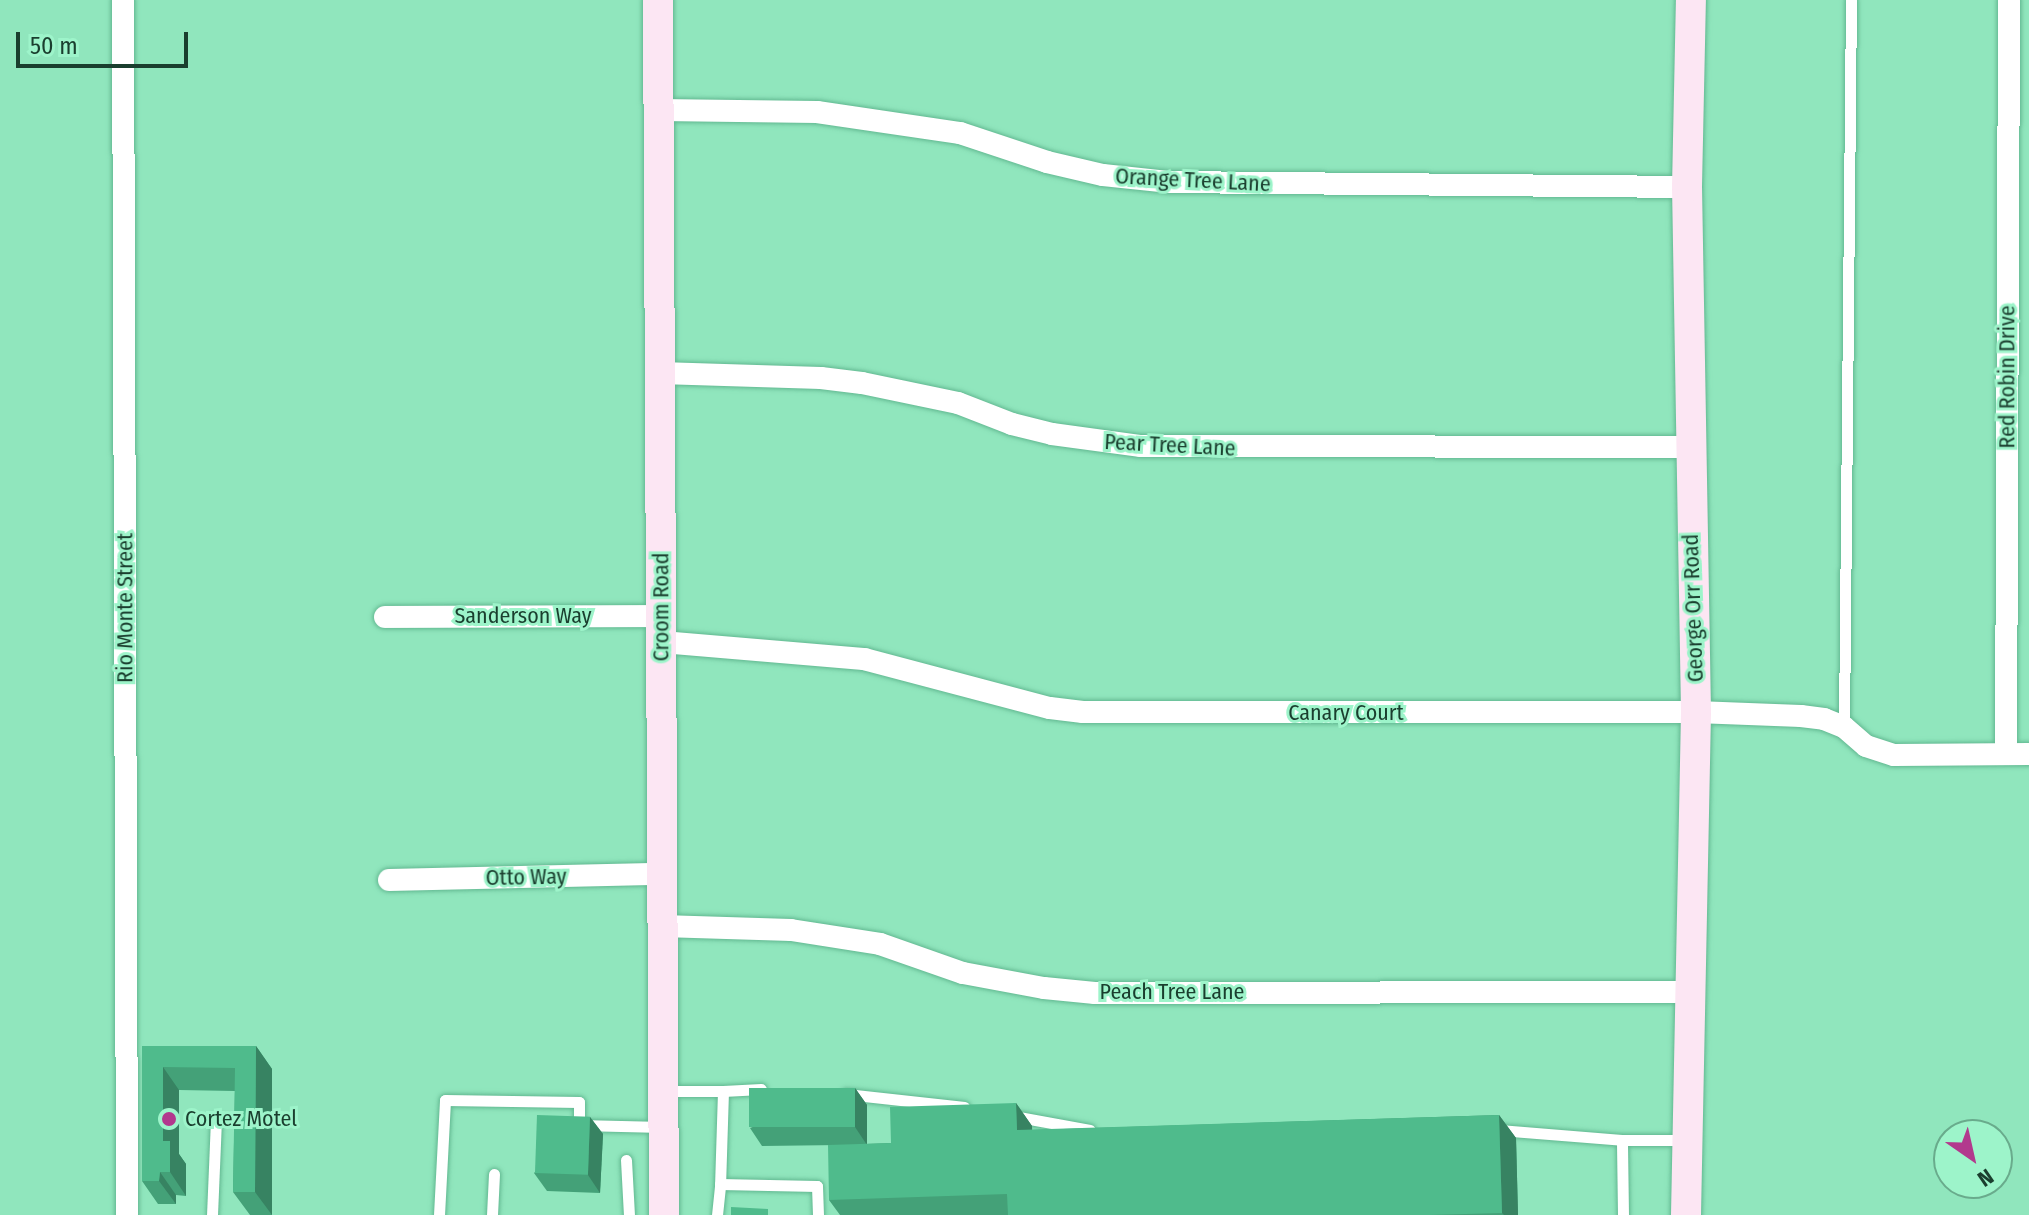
<!DOCTYPE html>
<html>
<head>
<meta charset="utf-8">
<style>
  body { margin:0 }
  #map { position:relative; width:2029px; height:1215px; overflow:hidden; background:#90e6bd; font-family:"Fira Sans Condensed",sans-serif }
  div>[style] { position:absolute }
  .roads { filter:drop-shadow(0 0 2px #62b891) drop-shadow(0 0 2px #62b891) }
  .lane>* { height:11px; margin:-5.5px; padding:0 5.5px; transform-origin:5.5px; border-radius:5.5px; background:#fff }
  .street>* { height:22px; margin:-11px; padding:0 11px; transform-origin:11px; border-radius:11px; background:#fff }
  .secondary>* { height:30px; margin:-15px; padding:0 15px; transform-origin:15px; border-radius:15px; background:#fce6f3 }
  .wall>* { inset:0; background:#44a178 }
  .shaded-wall>* { inset:0; background:#378362 }
  .building>* { inset:0; background:#4fbb8c; transform-origin:0 0 }
  .dots>* { width:22px; height:22px; translate:-50% -50%; box-sizing:border-box; border:4px solid #9df4ca; border-radius:50% }
  span { translate:-50% -50%; white-space:nowrap; text-align:center; line-height:1.15; -webkit-text-stroke:6px #9df4ca; paint-order:stroke }
  .street-label { font-size:22px; color:#1a3e2e }
  .poi-label { font-size:22px; color:#1a3e2e }
  .left { translate:0 -50%; text-align:left }
  .north { position:absolute; left:1933px; top:1119px; width:80px; height:80px; box-sizing:border-box; background:#9df4ca; border:2px solid #69ab8c; border-radius:50%; rotate:146deg; font-size:22px; font-weight:700; line-height:32px; text-align:center; color:#1a3e2e }
  .north::after { content:''; display:block; margin:auto; width:28px; height:36px; background:#b2398d; clip-path:polygon(50% 0,100% 100%,50% 72%,0 100%) }
  .scale { position:absolute; left:16px; top:32px; width:172px; height:36px; box-sizing:border-box; border:4px solid #1a3e2e; border-top:0; padding-left:10px; font-size:24px; line-height:28px; white-space:nowrap; color:#1a3e2e; -webkit-text-stroke:6px #9df4ca; paint-order:stroke }
</style>
</head>
<body>
<div id="map">
  <div class="roads">
    <div class="lane">
      <div style="left:1844px;top:727px;width:727px;rotate:-89.45deg"></div>
      <div style="left:666px;top:1091px;width:57px"></div>
      <div style="left:723px;top:1091px;width:93px;rotate:91.8deg"></div>
      <div style="left:720px;top:1184px;width:97px;rotate:1.2deg"></div>
      <div style="left:817px;top:1186px;width:29px;rotate:88deg"></div>
      <div style="left:723px;top:1091px;width:38px;rotate:-3deg"></div>
      <div style="left:846px;top:1094px;width:119px;rotate:6.3deg"></div>
      <div style="left:1013px;top:1116px;width:78px;rotate:10.3deg"></div>
      <div style="left:1499px;top:1130px;width:123px;rotate:4.6deg"></div>
      <div style="left:626px;top:1160px;width:55px;rotate:86.9deg"></div>
      <div style="left:212px;top:1215px;width:96px;rotate:-87.6deg"></div>
      <div style="left:439px;top:1215px;width:115px;rotate:-87deg"></div>
      <div style="left:445px;top:1100px;width:134px;rotate:0.9deg"></div>
      <div style="left:579px;top:1102px;width:23px;rotate:90deg"></div>
      <div style="left:579px;top:1125px;width:84px;rotate:1.4deg"></div>
      <div style="left:492px;top:1215px;width:41px;rotate:-87.2deg"></div>
      <div style="left:717px;top:1215px;width:31px;rotate:-84deg"></div>
      <div style="left:1623px;top:1215px;width:75px;rotate:-90.8deg"></div>
      <div style="left:1622px;top:1140px;width:65px"></div>
    </div>
    <div class="street">
      <div style="left:123px;top:0;width:1215px;rotate:89.81deg"></div>
      <div style="left:659px;top:110px;width:158px;rotate:0.7deg"></div>
      <div style="left:817px;top:112px;width:145px;rotate:8.4deg"></div>
      <div style="left:960px;top:133px;width:92px;rotate:18.4deg"></div>
      <div style="left:1047px;top:162px;width:57px;rotate:13.1deg"></div>
      <div style="left:1103px;top:175px;width:65px;rotate:6.1deg"></div>
      <div style="left:1168px;top:182px;width:519px;rotate:0.55deg"></div>
      <div style="left:660px;top:373px;width:161px;rotate:1.8deg"></div>
      <div style="left:821px;top:378px;width:41px;rotate:7deg"></div>
      <div style="left:862px;top:383px;width:98px;rotate:11.8deg"></div>
      <div style="left:958px;top:403px;width:58px;rotate:21.3deg"></div>
      <div style="left:1012px;top:424px;width:41px;rotate:14deg"></div>
      <div style="left:1052px;top:434px;width:90px;rotate:7.7deg"></div>
      <div style="left:1141px;top:446px;width:548px;rotate:0.1deg"></div>
      <div style="left:385px;top:617px;width:276px;rotate:-0.2deg"></div>
      <div style="left:661px;top:642px;width:204px;rotate:4.8deg"></div>
      <div style="left:864px;top:659px;width:192px;rotate:14.8deg"></div>
      <div style="left:1050px;top:708px;width:33px;rotate:7deg"></div>
      <div style="left:1083px;top:712px;width:613px"></div>
      <div style="left:1696px;top:712px;width:105px;rotate:2.2deg"></div>
      <div style="left:1801px;top:716px;width:23px;rotate:7deg"></div>
      <div style="left:1824px;top:719px;width:22px;rotate:22deg"></div>
      <div style="left:1844px;top:727px;width:29px;rotate:41deg"></div>
      <div style="left:1866px;top:746px;width:29px;rotate:18deg"></div>
      <div style="left:1894px;top:755px;width:135px;rotate:-0.4deg"></div>
      <div style="left:2006px;top:753px;width:753px;rotate:-89.77deg"></div>
      <div style="left:389px;top:880px;width:273px;rotate:-1.3deg"></div>
      <div style="left:662px;top:926px;width:129px;rotate:1.8deg"></div>
      <div style="left:791px;top:930px;width:90px;rotate:8.9deg"></div>
      <div style="left:880px;top:944px;width:88px;rotate:19.3deg"></div>
      <div style="left:963px;top:973px;width:82px;rotate:10.5deg"></div>
      <div style="left:1044px;top:988px;width:51px;rotate:5.6deg"></div>
      <div style="left:1095px;top:993px;width:594px;rotate:-0.1deg"></div>
    </div>
    <div class="secondary">
      <div style="left:658px;top:0;width:1215px;rotate:89.72deg"></div>
      <div style="left:1686px;top:1215px;width:503px;rotate:-88.86deg"></div>
      <div style="left:1696px;top:712px;width:525px;rotate:-90.98deg"></div>
      <div style="left:1687px;top:187px;width:187px;rotate:-88.8deg"></div>
    </div>
  </div>
  <div class="wall">
    <div style="clip-path:polygon(142px 1046px,256px 1046px,272px 1069px,272px 1215px,250px 1215px,233px 1192px,235px 1091px,179px 1090px,179px 1154px,186px 1164px,186px 1196px,176px 1195px,176px 1204px,158px 1204px,142px 1181px)"></div>
    <div style="clip-path:polygon(855px 1088px,867px 1105px,867px 1144px,891px 1143px,1016px 1103px,1032px 1126px,1032px 1130px,1499px 1115px,1516px 1138px,1518px 1215px,840px 1215px,829px 1200px,840px 1145px,762px 1146px,750px 1128px)"></div>
    <div style="clip-path:polygon(590px 1117px,603px 1134px,600px 1193px,547px 1191px,534px 1173px)"></div>
  </div>
  <div class="shaded-wall">
    <div style="clip-path:polygon(256px 1046px,272px 1069px,272px 1215px,255px 1192px)"></div>
    <div style="clip-path:polygon(163px 1067px,179px 1090px,179px 1154px,186px 1164px,186px 1196px,170px 1172px,163px 1141px)"></div>
    <div style="clip-path:polygon(855px 1088px,867px 1105px,867px 1145px,855px 1127px)"></div>
    <div style="clip-path:polygon(1016px 1103px,1032px 1126px,1033px 1154px,1017px 1130px)"></div>
    <div style="clip-path:polygon(1499px 1115px,1516px 1138px,1518px 1215px,1504px 1215px,1502px 1213px)"></div>
    <div style="clip-path:polygon(590px 1117px,603px 1134px,600px 1193px,588px 1175px)"></div>
    <div style="clip-path:polygon(160px 1172px,176px 1195px,176px 1204px,159px 1181px)"></div>
  </div>
  <div class="building">
    <div style="clip-path:polygon(142px 1046px,256px 1046px,255px 1192px,233px 1192px,235px 1068px,163px 1067px,163px 1141px,170px 1141px,170px 1172px,160px 1172px,159px 1181px,142px 1181px)"></div>
    <div style="left:855px;top:1088px;width:39px;height:106px;rotate:90deg"></div>
    <div style="clip-path:polygon(1016px 1103px,1017px 1130px,1499px 1115px,1502px 1213px,1429px 1215px,1008px 1215px,1007px 1194px,829px 1200px,828px 1145px,891px 1143px,890px 1107px)"></div>
    <div style="left:537px;top:1115px;width:53px;height:58px;rotate:2deg"></div>
    <div style="clip-path:polygon(731px 1207px,768px 1209px,768px 1215px,731px 1215px)"></div>
  </div>
  <div class="dots">
    <div style="left:169px;top:1119px;background:#b2398d"></div>
  </div>
  <div class="street-label">
    <span style="left:1193px;top:180px;rotate:3deg">Orange Tree Lane</span>
    <span style="left:2007px;top:377px;rotate:-90deg">Red Robin Drive</span>
    <span style="left:1170px;top:445px;rotate:3deg">Pear Tree Lane</span>
    <span style="left:661px;top:607px;rotate:-90deg">Croom Road</span>
    <span style="left:125px;top:608px;rotate:-90deg">Rio Monte Street</span>
    <span style="left:1693px;top:608px;rotate:-92deg">George Orr Road</span>
    <span style="left:523px;top:616px">Sanderson Way</span>
    <span style="left:1346px;top:713px">Canary Court</span>
    <span style="left:526px;top:877px;rotate:-1deg">Otto Way</span>
    <span style="left:1172px;top:992px">Peach Tree Lane</span>
  </div>
  <div class="poi-label">
    <span class="left" style="left:185px;top:1119px">Cortez Motel</span>
  </div>
  <div class="north">N</div>
  <div class="scale">50 m</div>
</div>
</body>
</html>
